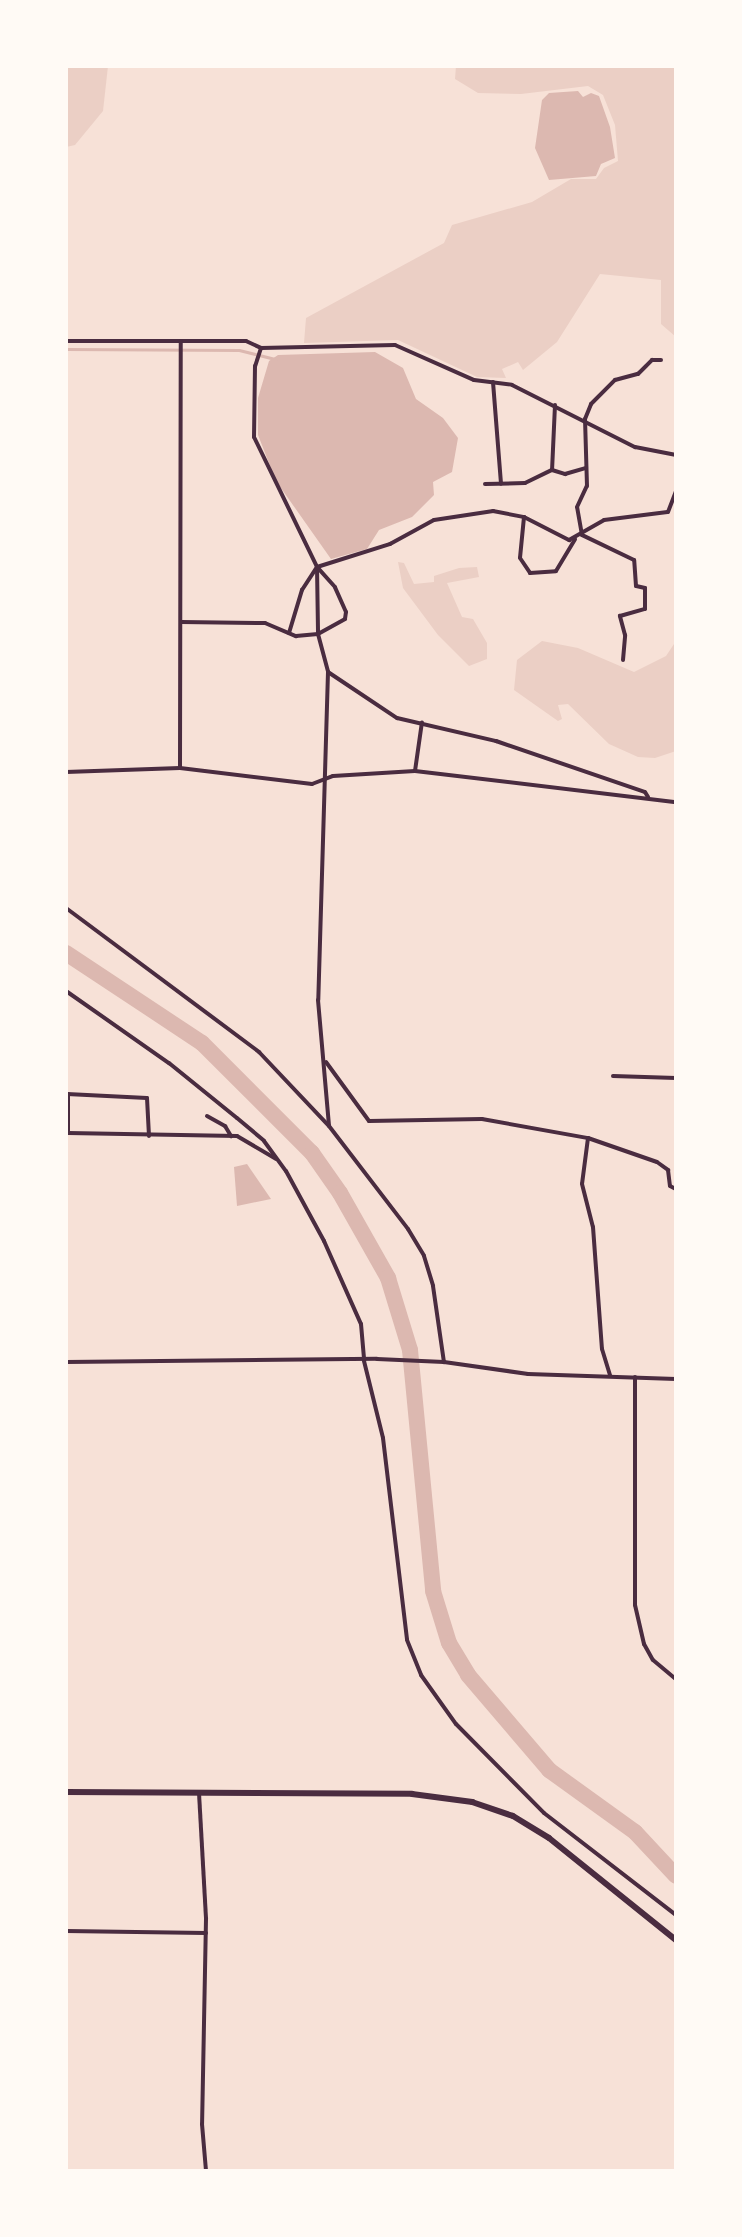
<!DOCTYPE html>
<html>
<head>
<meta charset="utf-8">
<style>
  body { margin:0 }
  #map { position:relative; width:742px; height:2237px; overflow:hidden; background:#f7e1d7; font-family:"Asap Condensed",sans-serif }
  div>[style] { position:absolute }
  .green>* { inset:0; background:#ebcfc5 }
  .water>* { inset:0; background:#dcb8b0 }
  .stream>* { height:3px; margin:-1.5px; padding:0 1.5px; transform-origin:1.5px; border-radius:1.5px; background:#dcb8b0 }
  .river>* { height:16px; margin:-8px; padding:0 8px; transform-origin:8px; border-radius:8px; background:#dcb8b0 }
  .minor>* { height:4px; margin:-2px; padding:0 2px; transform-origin:2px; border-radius:2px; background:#4a2c40 }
  .primary>* { height:6px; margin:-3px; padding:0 3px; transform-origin:3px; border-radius:3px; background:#4a2c40 }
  span { translate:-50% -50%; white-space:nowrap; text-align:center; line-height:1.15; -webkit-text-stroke:6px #fffaf5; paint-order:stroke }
  .frame { position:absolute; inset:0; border:68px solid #fffaf5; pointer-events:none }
</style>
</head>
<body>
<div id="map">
  <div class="green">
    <div style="clip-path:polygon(66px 66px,108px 66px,103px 111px,75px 145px,66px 147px)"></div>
    <div style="clip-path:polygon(456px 66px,676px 66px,676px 337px,661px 324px,661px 280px,600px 274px,557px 342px,523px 370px,518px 362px,502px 369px,506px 378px,477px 377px,398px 340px,304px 343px,306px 318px,444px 243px,452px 225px,532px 202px,571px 179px,596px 179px,604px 168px,618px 161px,615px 125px,603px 95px,588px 86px,521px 94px,478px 93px,455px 79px)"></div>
    <div style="clip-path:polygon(398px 562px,404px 563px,414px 584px,434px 582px,434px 576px,459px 568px,477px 567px,479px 577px,447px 583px,462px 617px,473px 619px,487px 643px,487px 659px,469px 666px,438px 635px,403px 588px)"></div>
    <div style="clip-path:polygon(542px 641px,578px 648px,634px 672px,666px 656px,676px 641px,676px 751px,655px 758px,638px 757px,609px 744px,568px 704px,558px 705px,562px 719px,558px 721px,514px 690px,517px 660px)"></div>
  </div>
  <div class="water">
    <div style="clip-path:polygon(578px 91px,583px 97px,591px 93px,599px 96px,610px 127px,615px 158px,601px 164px,596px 176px,549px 180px,535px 148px,542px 100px,549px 93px)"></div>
    <div style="clip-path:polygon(375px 352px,403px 368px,416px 399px,443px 418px,458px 438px,452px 472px,433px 482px,434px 495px,412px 517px,379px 530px,367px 549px,331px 559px,276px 481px,258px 435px,258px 398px,269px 361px,278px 355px)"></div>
    <div style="clip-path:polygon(247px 1164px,271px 1199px,237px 1206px,234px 1167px)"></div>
  </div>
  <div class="stream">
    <div style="left:66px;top:349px;width:173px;rotate:0.3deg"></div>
    <div style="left:239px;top:350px;width:38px;rotate:14deg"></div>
  </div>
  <div class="river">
    <div style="left:66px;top:953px;width:163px;rotate:33.5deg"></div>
    <div style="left:202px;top:1043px;width:156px;rotate:45deg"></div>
    <div style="left:312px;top:1153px;width:49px;rotate:55deg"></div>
    <div style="left:340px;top:1193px;width:98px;rotate:60.5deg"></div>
    <div style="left:388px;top:1278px;width:75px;rotate:73deg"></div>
    <div style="left:410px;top:1350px;width:242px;rotate:84.5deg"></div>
    <div style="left:433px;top:1591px;width:54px;rotate:72.9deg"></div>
    <div style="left:449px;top:1643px;width:37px;rotate:59deg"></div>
    <div style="left:468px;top:1675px;width:125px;rotate:49.5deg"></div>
    <div style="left:549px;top:1770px;width:106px;rotate:35.8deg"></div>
    <div style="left:635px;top:1832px;width:60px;rotate:47deg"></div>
  </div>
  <div class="minor">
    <div style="left:66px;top:341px;width:180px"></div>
    <div style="left:246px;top:341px;width:17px;rotate:25deg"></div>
    <div style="left:261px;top:348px;width:134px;rotate:-1.3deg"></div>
    <div style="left:395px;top:345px;width:86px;rotate:23.9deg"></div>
    <div style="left:474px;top:380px;width:38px;rotate:7deg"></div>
    <div style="left:512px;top:385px;width:138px;rotate:26.8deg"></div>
    <div style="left:635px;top:447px;width:42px;rotate:11deg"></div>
    <div style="left:261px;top:348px;width:19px;rotate:108deg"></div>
    <div style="left:255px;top:366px;width:71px;rotate:90.8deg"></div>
    <div style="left:254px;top:437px;width:144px;rotate:64.1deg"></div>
    <div style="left:317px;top:567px;width:67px;rotate:89.1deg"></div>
    <div style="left:318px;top:634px;width:39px;rotate:75deg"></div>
    <div style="left:328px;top:672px;width:328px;rotate:91.7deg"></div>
    <div style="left:318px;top:1000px;width:126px;rotate:85deg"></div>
    <div style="left:493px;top:382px;width:102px;rotate:85.5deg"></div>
    <div style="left:555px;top:405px;width:65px;rotate:92.6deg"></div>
    <div style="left:552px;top:470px;width:14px;rotate:17deg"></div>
    <div style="left:565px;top:474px;width:22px;rotate:-16deg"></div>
    <div style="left:485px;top:484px;width:40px;rotate:-1.4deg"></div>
    <div style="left:525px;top:483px;width:30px;rotate:-26deg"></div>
    <div style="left:524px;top:517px;width:41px;rotate:95.6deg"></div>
    <div style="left:520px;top:558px;width:18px;rotate:56deg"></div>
    <div style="left:530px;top:573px;width:26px;rotate:-4deg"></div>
    <div style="left:556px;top:571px;width:37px;rotate:-59deg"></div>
    <div style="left:181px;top:622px;width:84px;rotate:0.7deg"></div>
    <div style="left:265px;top:623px;width:34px;rotate:23deg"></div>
    <div style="left:296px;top:636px;width:22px;rotate:-5deg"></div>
    <div style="left:318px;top:634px;width:31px;rotate:-29deg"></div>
    <div style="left:345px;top:619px;width:7px;rotate:-82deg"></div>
    <div style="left:346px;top:612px;width:27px;rotate:-114deg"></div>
    <div style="left:335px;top:587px;width:27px;rotate:-132deg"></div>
    <div style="left:289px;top:633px;width:45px;rotate:-73.2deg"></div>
    <div style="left:302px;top:590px;width:27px;rotate:-57deg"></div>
    <div style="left:317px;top:567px;width:77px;rotate:-17.5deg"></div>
    <div style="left:390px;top:544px;width:50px;rotate:-28.6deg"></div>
    <div style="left:434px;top:520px;width:60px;rotate:-8.7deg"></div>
    <div style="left:493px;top:511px;width:32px;rotate:11deg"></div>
    <div style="left:524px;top:517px;width:51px;rotate:27.1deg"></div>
    <div style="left:569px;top:540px;width:40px;rotate:-29.7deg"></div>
    <div style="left:604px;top:520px;width:64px;rotate:-7.1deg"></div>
    <div style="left:668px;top:512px;width:22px;rotate:-69deg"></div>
    <div style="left:623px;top:660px;width:25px;rotate:-85deg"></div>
    <div style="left:625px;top:635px;width:20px;rotate:-105deg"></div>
    <div style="left:620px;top:616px;width:26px;rotate:-16deg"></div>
    <div style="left:645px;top:609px;width:21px;rotate:-90deg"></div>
    <div style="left:645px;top:588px;width:9px;rotate:-167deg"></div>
    <div style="left:636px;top:586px;width:26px;rotate:-94deg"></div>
    <div style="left:634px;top:560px;width:58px;rotate:-154.3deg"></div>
    <div style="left:582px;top:535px;width:28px;rotate:-100deg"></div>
    <div style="left:577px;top:507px;width:23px;rotate:-65deg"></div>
    <div style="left:587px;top:486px;width:67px;rotate:-91.7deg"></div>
    <div style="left:585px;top:419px;width:16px;rotate:-68deg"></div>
    <div style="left:591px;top:404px;width:34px;rotate:-45deg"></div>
    <div style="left:615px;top:380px;width:24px;rotate:-15deg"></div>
    <div style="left:638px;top:374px;width:20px;rotate:-45deg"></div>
    <div style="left:652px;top:360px;width:9px"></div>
    <div style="left:328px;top:672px;width:83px;rotate:33.7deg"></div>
    <div style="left:397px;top:718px;width:102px;rotate:13.1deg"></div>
    <div style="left:496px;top:741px;width:157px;rotate:18.9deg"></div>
    <div style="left:645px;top:792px;width:6px;rotate:59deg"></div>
    <div style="left:180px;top:768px;width:427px;rotate:-89.9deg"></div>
    <div style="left:415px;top:771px;width:49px;rotate:-81.9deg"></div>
    <div style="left:66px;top:772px;width:114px;rotate:-2deg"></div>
    <div style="left:180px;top:768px;width:133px;rotate:6.9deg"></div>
    <div style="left:312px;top:784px;width:22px;rotate:-21deg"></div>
    <div style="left:333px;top:776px;width:82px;rotate:-3.5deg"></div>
    <div style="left:415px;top:771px;width:263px;rotate:6.8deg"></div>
    <div style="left:66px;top:908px;width:241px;rotate:36.7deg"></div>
    <div style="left:259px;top:1052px;width:102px;rotate:46.6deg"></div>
    <div style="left:329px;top:1126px;width:130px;rotate:52.5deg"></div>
    <div style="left:408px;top:1229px;width:31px;rotate:59deg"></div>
    <div style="left:424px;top:1256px;width:31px;rotate:73deg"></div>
    <div style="left:433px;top:1286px;width:77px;rotate:81.8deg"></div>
    <div style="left:66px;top:991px;width:126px;rotate:35deg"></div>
    <div style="left:169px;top:1063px;width:87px;rotate:39deg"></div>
    <div style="left:237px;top:1118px;width:35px;rotate:40deg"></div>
    <div style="left:264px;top:1141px;width:37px;rotate:54deg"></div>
    <div style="left:286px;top:1171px;width:80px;rotate:61.5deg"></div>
    <div style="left:324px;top:1241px;width:91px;rotate:66deg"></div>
    <div style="left:361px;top:1324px;width:37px;rotate:85deg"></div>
    <div style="left:364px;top:1361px;width:79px;rotate:76.1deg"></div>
    <div style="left:383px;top:1438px;width:203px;rotate:83.2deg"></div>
    <div style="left:407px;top:1640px;width:38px;rotate:68deg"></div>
    <div style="left:421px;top:1675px;width:60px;rotate:54.5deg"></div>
    <div style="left:456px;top:1724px;width:125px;rotate:45.3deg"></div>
    <div style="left:544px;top:1813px;width:167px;rotate:37.7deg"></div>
    <div style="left:326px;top:1062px;width:73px;rotate:53.9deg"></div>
    <div style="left:369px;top:1121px;width:113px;rotate:-1deg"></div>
    <div style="left:482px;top:1119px;width:108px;rotate:10.2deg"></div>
    <div style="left:588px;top:1138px;width:73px;rotate:19.2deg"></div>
    <div style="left:657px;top:1162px;width:14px;rotate:36deg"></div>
    <div style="left:668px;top:1170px;width:16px;rotate:83deg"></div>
    <div style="left:670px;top:1186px;width:7px;rotate:27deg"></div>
    <div style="left:613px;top:1076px;width:63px;rotate:1.8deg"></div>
    <div style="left:67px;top:1094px;width:80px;rotate:2.9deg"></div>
    <div style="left:147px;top:1098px;width:38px;rotate:87deg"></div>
    <div style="left:68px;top:1094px;width:39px;rotate:90deg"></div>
    <div style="left:68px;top:1133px;width:169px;rotate:1deg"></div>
    <div style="left:237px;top:1136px;width:45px;rotate:30.5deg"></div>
    <div style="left:207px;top:1116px;width:21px;rotate:29deg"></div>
    <div style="left:225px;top:1126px;width:12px;rotate:59deg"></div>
    <div style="left:588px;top:1138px;width:46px;rotate:97.4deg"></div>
    <div style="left:582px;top:1184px;width:44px;rotate:75.7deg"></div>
    <div style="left:593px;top:1227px;width:122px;rotate:85.8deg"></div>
    <div style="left:602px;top:1349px;width:28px;rotate:73deg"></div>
    <div style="left:66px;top:1362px;width:311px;rotate:-0.6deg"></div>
    <div style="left:377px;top:1359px;width:67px;rotate:2.6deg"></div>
    <div style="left:444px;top:1362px;width:85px;rotate:8.1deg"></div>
    <div style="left:528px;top:1374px;width:148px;rotate:1.9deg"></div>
    <div style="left:635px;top:1377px;width:228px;rotate:90deg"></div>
    <div style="left:635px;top:1605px;width:40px;rotate:77deg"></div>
    <div style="left:644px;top:1644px;width:18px;rotate:61deg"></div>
    <div style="left:653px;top:1660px;width:30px;rotate:40deg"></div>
    <div style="left:199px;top:1793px;width:126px;rotate:86.8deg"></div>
    <div style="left:206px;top:1919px;width:205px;rotate:91.1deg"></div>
    <div style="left:202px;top:2124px;width:47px;rotate:85.1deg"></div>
    <div style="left:66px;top:1931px;width:140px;rotate:0.8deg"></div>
  </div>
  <div class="primary">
    <div style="left:66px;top:1792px;width:346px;rotate:0.3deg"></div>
    <div style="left:412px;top:1794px;width:61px;rotate:7.6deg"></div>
    <div style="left:472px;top:1802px;width:43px;rotate:18.9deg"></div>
    <div style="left:513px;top:1816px;width:42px;rotate:31.4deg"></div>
    <div style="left:549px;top:1838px;width:163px;rotate:38.8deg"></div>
  </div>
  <div class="frame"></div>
</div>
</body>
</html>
